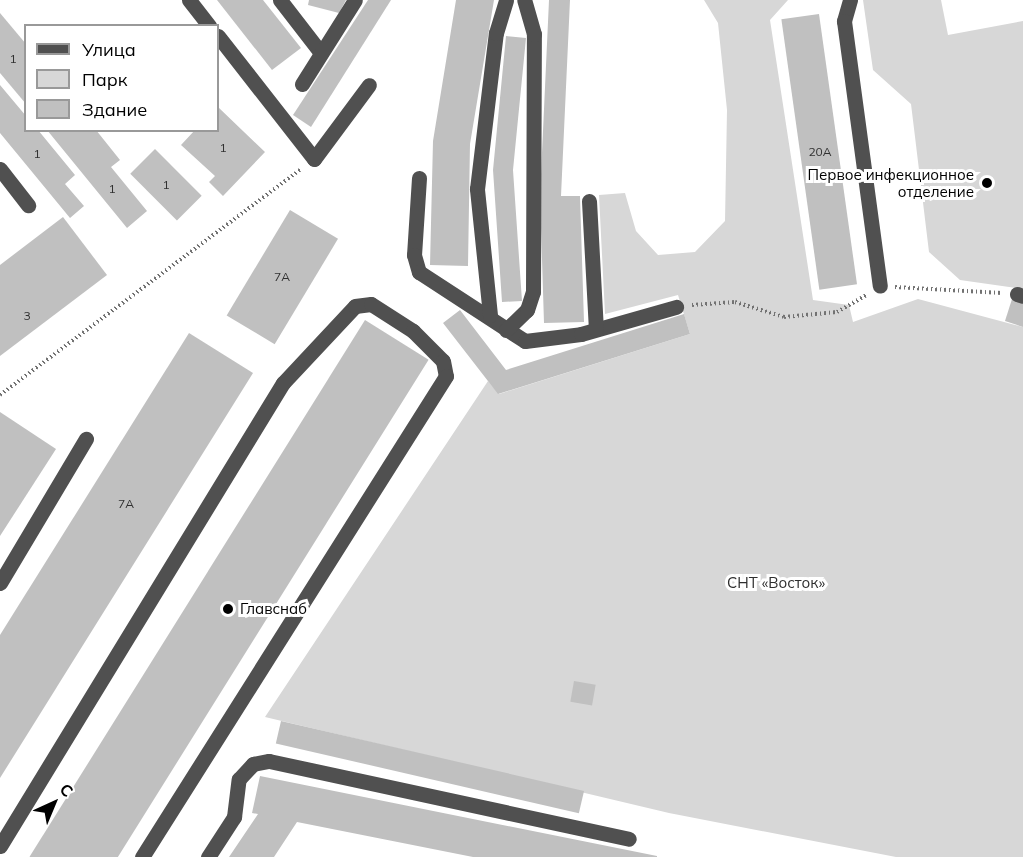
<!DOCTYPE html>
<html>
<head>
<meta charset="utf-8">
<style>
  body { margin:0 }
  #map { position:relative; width:1023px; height:857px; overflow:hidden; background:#fff; font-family:Mulish,sans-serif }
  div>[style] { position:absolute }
  .green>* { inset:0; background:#d7d7d7 }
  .building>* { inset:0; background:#c0c0c0; transform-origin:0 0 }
  .path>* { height:4px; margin-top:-2px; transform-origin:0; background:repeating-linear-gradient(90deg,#727272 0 1.5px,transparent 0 4.5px) }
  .minor>* { height:15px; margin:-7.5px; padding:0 7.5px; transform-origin:7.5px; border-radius:7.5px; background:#505050 }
  .dots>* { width:16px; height:16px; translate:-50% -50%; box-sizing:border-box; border:3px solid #fff; border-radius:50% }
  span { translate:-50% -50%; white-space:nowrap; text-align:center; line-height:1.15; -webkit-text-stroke:6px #fff; paint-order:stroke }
  .number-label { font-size:12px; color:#303030 }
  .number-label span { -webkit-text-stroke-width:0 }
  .poi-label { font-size:15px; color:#000 }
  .right { translate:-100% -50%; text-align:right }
  .left { translate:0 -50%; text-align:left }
  .park-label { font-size:15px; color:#2e2e2e }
  .legend { position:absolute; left:24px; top:24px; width:195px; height:108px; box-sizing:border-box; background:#fff; border:2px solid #999; margin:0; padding:8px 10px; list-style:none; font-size:18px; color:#000 }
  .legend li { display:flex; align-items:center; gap:12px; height:30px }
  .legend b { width:30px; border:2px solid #999 }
  .north { position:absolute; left:24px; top:773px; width:60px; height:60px; -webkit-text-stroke:4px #fff; paint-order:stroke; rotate:44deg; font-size:16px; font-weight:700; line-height:24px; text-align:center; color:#000 }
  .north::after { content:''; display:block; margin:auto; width:21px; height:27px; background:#000; clip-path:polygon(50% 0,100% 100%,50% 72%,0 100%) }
</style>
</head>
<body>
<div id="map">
  <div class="green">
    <div style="clip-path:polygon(704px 0,788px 0,770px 20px,813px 300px,849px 305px,853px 322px,918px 299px,1023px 327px,1023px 857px,896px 857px,669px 813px,265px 717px,488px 381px,499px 394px,690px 334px,678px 295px,605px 314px,599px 195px,625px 193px,636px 231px,658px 255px,695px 252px,725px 221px,727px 110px,718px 23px)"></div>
    <div style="clip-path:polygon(863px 0,941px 0,948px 35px,1023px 21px,1023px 289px,960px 280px,929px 252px,911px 104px,873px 70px)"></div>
  </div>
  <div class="building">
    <div style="clip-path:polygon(217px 0,263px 0,301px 48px,272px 70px)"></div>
    <div style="clip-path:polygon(309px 0,346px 0,339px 13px,308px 5px)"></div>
    <div style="clip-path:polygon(368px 0,391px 0,311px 127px,293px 115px)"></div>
    <div style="clip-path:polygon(456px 0,494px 0,470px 144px,468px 266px,430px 265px,433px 141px)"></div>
    <div style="clip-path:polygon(549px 0,570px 0,561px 196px,580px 196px,584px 322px,544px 323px,540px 196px)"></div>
    <div style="clip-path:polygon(0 13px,26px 44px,26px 104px,0 73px)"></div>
    <div style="left:819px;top:14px;width:273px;height:38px;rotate:82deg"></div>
    <div style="clip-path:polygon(506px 36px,526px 38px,513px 170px,522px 301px,502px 302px,493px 170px)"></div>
    <div style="clip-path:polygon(0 85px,26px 116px,26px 130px,38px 130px,75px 175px,65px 184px,84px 206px,70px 218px,0 133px)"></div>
    <div style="clip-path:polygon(218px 107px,265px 152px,223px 196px,209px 182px,215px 176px,181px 145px,195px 130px,218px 130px)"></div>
    <div style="clip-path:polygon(47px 130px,96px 130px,120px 160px,111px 167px,147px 211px,127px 228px)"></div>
    <div style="left:155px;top:149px;width:66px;height:35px;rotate:45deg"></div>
    <div style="left:290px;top:210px;width:56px;height:123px;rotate:31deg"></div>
    <div style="clip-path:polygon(63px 217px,107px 275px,0 356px,0 265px)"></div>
    <div style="clip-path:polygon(1012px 299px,1023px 303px,1023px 327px,1005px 321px)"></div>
    <div style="clip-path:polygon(460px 310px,506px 370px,684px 314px,690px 334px,498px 394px,443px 323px)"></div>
    <div style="left:365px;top:320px;width:75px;height:633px;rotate:32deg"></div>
    <div style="clip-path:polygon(189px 333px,253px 373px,0 778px,0 635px)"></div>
    <div style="clip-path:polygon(0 412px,56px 449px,0 536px)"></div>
    <div style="left:574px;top:681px;width:22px;height:21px;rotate:10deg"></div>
    <div style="left:281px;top:721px;width:311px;height:23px;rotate:13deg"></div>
    <div style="clip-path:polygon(260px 776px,657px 856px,657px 857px,473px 857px,297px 822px,274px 857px,229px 857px,258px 814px,252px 813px)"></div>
  </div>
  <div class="path">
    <div style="left:895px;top:287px;width:107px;rotate:3.2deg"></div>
    <div style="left:692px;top:305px;width:43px;rotate:-4deg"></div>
    <div style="left:735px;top:302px;width:51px;rotate:17deg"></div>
    <div style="left:784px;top:317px;width:53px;rotate:-5.4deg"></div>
    <div style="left:837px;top:312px;width:34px;rotate:-30deg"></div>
    <div style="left:0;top:395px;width:376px;rotate:-36.9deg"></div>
  </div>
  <div class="minor">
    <div style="left:189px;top:0;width:33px;rotate:52deg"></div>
    <div style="left:280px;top:0;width:67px;rotate:52.3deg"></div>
    <div style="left:850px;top:0;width:22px;rotate:106deg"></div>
    <div style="left:844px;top:21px;width:267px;rotate:82.3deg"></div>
    <div style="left:218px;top:36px;width:156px;rotate:52deg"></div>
    <div style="left:314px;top:159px;width:92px;rotate:-53.4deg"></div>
    <div style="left:302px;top:84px;width:99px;rotate:-57.8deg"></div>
    <div style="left:0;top:169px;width:46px;rotate:52.1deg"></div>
    <div style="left:419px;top:178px;width:77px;rotate:93.7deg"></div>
    <div style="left:414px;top:255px;width:18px;rotate:74deg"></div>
    <div style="left:419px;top:272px;width:126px;rotate:33.1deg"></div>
    <div style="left:525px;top:341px;width:56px;rotate:-7.1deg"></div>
    <div style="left:581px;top:334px;width:99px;rotate:-15.9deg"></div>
    <div style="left:589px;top:201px;width:128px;rotate:86.9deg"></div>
    <div style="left:1017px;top:294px;width:6px;rotate:18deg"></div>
    <div style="left:490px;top:315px;width:127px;rotate:-95.9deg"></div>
    <div style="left:477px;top:189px;width:157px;rotate:-83.1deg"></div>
    <div style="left:496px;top:33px;width:34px;rotate:-73deg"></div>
    <div style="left:506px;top:330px;width:29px;rotate:-44deg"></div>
    <div style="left:527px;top:310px;width:19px;rotate:-72deg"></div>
    <div style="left:533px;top:292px;width:258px;rotate:-89.8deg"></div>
    <div style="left:534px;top:34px;width:35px;rotate:-106deg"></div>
    <div style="left:0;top:583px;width:168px;rotate:-59.2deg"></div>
    <div style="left:0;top:846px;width:543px;rotate:-58.57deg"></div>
    <div style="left:283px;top:383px;width:105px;rotate:-46.9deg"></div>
    <div style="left:355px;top:306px;width:16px;rotate:-7deg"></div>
    <div style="left:371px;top:304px;width:50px;rotate:32.7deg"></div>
    <div style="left:413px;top:331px;width:42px;rotate:45deg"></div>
    <div style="left:443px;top:361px;width:15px;rotate:79deg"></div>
    <div style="left:446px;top:376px;width:569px;rotate:122.29deg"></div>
    <div style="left:208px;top:857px;width:48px;rotate:-57deg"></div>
    <div style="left:234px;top:817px;width:38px;rotate:-83deg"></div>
    <div style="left:239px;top:779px;width:21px;rotate:-47deg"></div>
    <div style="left:253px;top:764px;width:16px;rotate:-11deg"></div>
    <div style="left:269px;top:761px;width:368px;rotate:12.2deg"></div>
  </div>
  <div class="dots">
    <div style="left:987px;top:183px;background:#000"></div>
    <div style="left:228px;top:609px;background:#000"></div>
  </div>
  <div class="number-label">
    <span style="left:13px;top:59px">1</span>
    <span style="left:223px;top:148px">1</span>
    <span style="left:820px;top:152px">20А</span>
    <span style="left:37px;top:154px">1</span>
    <span style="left:166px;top:185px">1</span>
    <span style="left:112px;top:189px">1</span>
    <span style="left:282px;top:277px">7А</span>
    <span style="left:27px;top:316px">3</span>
    <span style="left:126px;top:504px">7А</span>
  </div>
  <div class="poi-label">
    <span class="right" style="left:974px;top:183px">Первое инфекционное<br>отделение</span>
    <span class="left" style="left:240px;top:609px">Главснаб</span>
  </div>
  <div class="park-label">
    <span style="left:776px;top:583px">СНТ «Восток»</span>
  </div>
  <ul class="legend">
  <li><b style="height:8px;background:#505050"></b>Улица</li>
  <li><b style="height:16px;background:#d7d7d7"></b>Парк</li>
  <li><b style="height:16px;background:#c0c0c0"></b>Здание</li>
  </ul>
  <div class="north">С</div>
</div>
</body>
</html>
